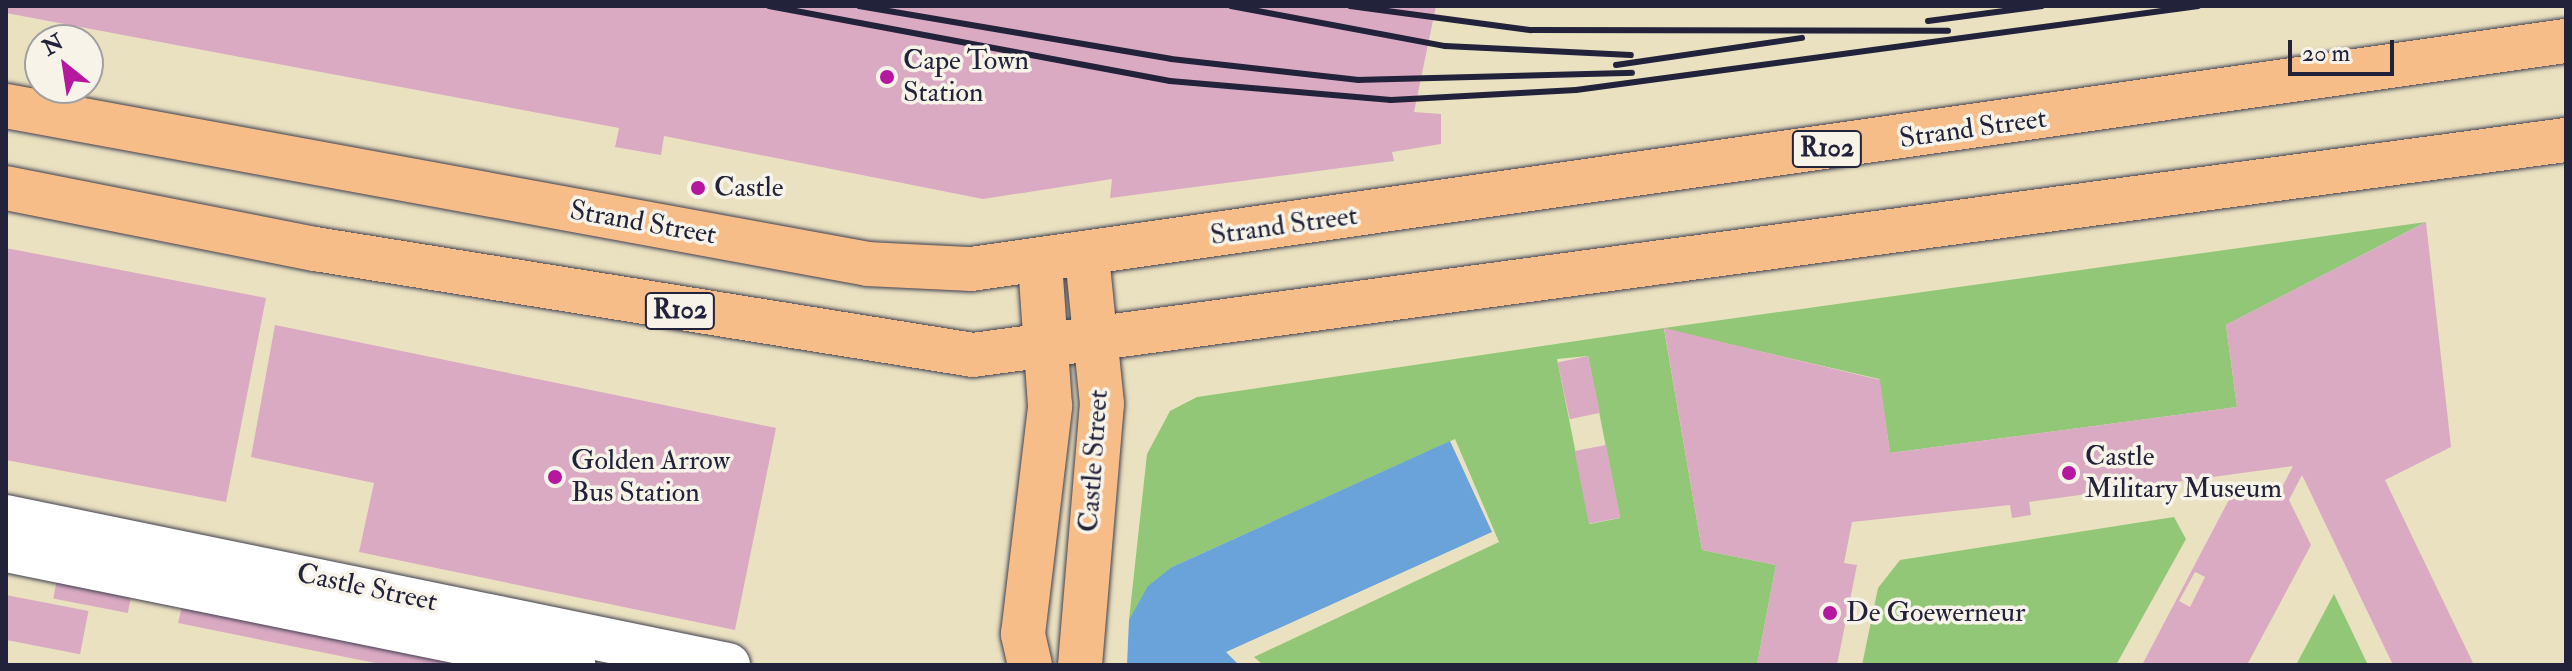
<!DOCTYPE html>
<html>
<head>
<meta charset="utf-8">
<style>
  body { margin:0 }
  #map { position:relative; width:2572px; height:671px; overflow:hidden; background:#eae1c0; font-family:"IM FELL Double Pica",serif }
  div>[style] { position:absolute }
  .green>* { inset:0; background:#92c778 }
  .water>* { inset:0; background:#69a3d9 }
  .building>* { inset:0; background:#daaac3; transform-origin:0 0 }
  .roads { filter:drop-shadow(0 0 2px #403f4f) drop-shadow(0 0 2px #403f4f) }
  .minor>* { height:44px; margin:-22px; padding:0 22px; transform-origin:22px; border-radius:22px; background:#fff }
  .major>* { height:44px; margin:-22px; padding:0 22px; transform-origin:22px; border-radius:22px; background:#f7bd88 }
  .rail>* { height:6px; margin:-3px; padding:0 3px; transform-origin:3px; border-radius:3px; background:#22223b }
  .dots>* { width:22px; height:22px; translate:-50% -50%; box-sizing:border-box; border:4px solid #f7f3e8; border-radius:50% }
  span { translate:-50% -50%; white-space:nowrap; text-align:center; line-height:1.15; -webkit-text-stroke:7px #f7f3e8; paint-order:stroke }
  .shield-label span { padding:2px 6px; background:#f7f3e8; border:2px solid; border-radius:6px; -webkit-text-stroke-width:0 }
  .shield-label { font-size:26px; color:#22223b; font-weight:700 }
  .poi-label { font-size:28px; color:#22223b }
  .left { translate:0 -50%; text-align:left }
  .street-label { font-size:28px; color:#22223b }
  .frame { position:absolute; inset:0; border:8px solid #22223b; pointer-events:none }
  .north { position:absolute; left:24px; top:24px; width:80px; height:80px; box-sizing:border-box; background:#f7f3e8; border:2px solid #a29fa3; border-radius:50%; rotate:330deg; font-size:22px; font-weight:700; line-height:32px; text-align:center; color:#22223b }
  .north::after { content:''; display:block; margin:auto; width:28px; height:36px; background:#b5179e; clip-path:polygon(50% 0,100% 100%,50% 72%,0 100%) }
  .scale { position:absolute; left:2288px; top:40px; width:106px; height:36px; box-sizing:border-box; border:4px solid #22223b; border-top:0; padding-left:10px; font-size:24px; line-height:28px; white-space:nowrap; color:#22223b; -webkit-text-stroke:6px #f7f3e8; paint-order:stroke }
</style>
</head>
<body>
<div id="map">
  <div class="green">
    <div style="clip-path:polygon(evenodd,2426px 222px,2226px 325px,2237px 407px,1890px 453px,1879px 379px,1664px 329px,1702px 550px,1776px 565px,1757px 665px,1263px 665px,1254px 657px,1499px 542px,1455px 439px,1172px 567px,1129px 620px,1147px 454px,1170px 411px,1197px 397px,1664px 328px,2426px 222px,1588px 356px,1620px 518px,1590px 524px,1557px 359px,1588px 356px)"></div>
    <div style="clip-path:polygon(2174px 517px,2186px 539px,2116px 665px,1862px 665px,1878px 588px,1900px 560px)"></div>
    <div style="clip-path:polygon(2334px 594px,2368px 665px,2296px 665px)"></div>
  </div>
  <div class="water">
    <div style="clip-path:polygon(1450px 441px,1492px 532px,1226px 652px,1239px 665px,1127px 665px,1129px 620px,1148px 586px,1172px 567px)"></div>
  </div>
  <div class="building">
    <div style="clip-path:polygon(6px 6px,1436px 6px,1414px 112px,1441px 114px,1441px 144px,1392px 152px,1394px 161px,1110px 198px,1112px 179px,983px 199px,664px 136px,661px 155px,615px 147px,619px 128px,6px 13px)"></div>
    <div style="clip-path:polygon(evenodd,2426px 222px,2451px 447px,2385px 480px,2474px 665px,2393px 665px,2302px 475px,2289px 500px,2311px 545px,2247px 665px,2142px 665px,2233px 492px,2278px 495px,2293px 466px,2029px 502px,2031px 515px,2012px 518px,2010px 505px,1852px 522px,1844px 563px,1857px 565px,1837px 665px,1757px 665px,1776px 565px,1702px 550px,1664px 328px,1880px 380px,1890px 453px,2237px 407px,2226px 325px,2426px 222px,2195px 572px,2205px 577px,2190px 607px,2179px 601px,2195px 572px)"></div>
    <div style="clip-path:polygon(6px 248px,266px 298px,226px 502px,6px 460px)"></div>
    <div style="clip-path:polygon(275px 325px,776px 428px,735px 630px,359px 552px,374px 483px,251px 457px)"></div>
    <div style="left:1588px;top:356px;width:58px;height:31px;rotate:78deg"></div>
    <div style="left:1606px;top:445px;width:74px;height:32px;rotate:79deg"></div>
    <div style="left:58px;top:574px;width:76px;height:25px;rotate:11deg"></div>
    <div style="left:6px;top:595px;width:84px;height:44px;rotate:11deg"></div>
    <div style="clip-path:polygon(184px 599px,504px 665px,385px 665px,178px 623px)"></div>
  </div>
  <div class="roads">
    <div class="minor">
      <div style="left:6px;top:517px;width:737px;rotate:11.58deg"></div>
      <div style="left:6px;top:550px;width:579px;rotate:11.47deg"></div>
    </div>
    <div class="major">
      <div style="left:6px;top:106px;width:876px;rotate:10.39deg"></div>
      <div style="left:868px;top:264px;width:103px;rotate:2.8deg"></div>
      <div style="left:971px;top:269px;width:1611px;rotate:-8.14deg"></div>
      <div style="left:6px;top:188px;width:315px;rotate:11.2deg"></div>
      <div style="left:315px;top:249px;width:666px;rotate:9.15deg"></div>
      <div style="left:973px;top:355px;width:1607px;rotate:-7.69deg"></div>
      <div style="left:1030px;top:665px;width:32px;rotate:-103deg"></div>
      <div style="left:1023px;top:634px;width:230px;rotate:-83.2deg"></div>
      <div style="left:1050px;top:406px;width:143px;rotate:-94deg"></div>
      <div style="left:1080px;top:665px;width:262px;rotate:-85.2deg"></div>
      <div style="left:1102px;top:404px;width:148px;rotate:-95.8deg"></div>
    </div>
  </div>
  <div class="rail">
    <div style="left:769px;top:6px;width:408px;rotate:10.6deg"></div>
    <div style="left:1170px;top:81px;width:222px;rotate:4.9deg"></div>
    <div style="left:1391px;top:100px;width:185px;rotate:-3.1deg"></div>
    <div style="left:1576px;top:90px;width:628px;rotate:-7.69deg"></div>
    <div style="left:859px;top:6px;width:316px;rotate:9.6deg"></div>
    <div style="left:1171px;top:59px;width:189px;rotate:6.4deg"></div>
    <div style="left:1359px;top:80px;width:273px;rotate:-1.5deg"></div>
    <div style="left:1231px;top:6px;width:218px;rotate:10.6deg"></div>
    <div style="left:1445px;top:46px;width:186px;rotate:2.8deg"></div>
    <div style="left:1350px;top:6px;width:183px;rotate:7.6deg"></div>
    <div style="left:1531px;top:30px;width:417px;rotate:0.1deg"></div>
    <div style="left:1928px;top:21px;width:115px;rotate:-7.5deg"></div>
    <div style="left:1616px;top:65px;width:188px;rotate:-8.3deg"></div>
  </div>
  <div class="dots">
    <div style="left:887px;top:77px;background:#b5179e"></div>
    <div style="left:698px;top:188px;background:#b5179e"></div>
    <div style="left:2069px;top:473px;background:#b5179e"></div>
    <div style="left:555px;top:477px;background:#b5179e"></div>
    <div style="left:1830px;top:613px;background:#b5179e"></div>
  </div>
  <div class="shield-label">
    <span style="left:1827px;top:149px">R102</span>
    <span style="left:680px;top:311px">R102</span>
  </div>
  <div class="poi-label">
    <span class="left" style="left:903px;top:77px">Cape Town<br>Station</span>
    <span class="left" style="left:714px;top:188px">Castle</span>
    <span class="left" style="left:2085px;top:473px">Castle<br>Military Museum</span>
    <span class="left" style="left:571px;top:477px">Golden Arrow<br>Bus Station</span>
    <span class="left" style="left:1846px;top:613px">De Goewerneur</span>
  </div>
  <div class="street-label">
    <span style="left:1973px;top:129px;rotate:-8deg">Strand Street</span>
    <span style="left:643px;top:223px;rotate:10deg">Strand Street</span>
    <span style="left:1284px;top:226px;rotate:-8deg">Strand Street</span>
    <span style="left:1094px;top:461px;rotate:-86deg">Castle Street</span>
    <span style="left:367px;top:588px;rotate:12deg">Castle Street</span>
  </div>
  <div class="frame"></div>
  <div class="north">N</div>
  <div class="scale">20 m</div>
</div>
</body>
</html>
